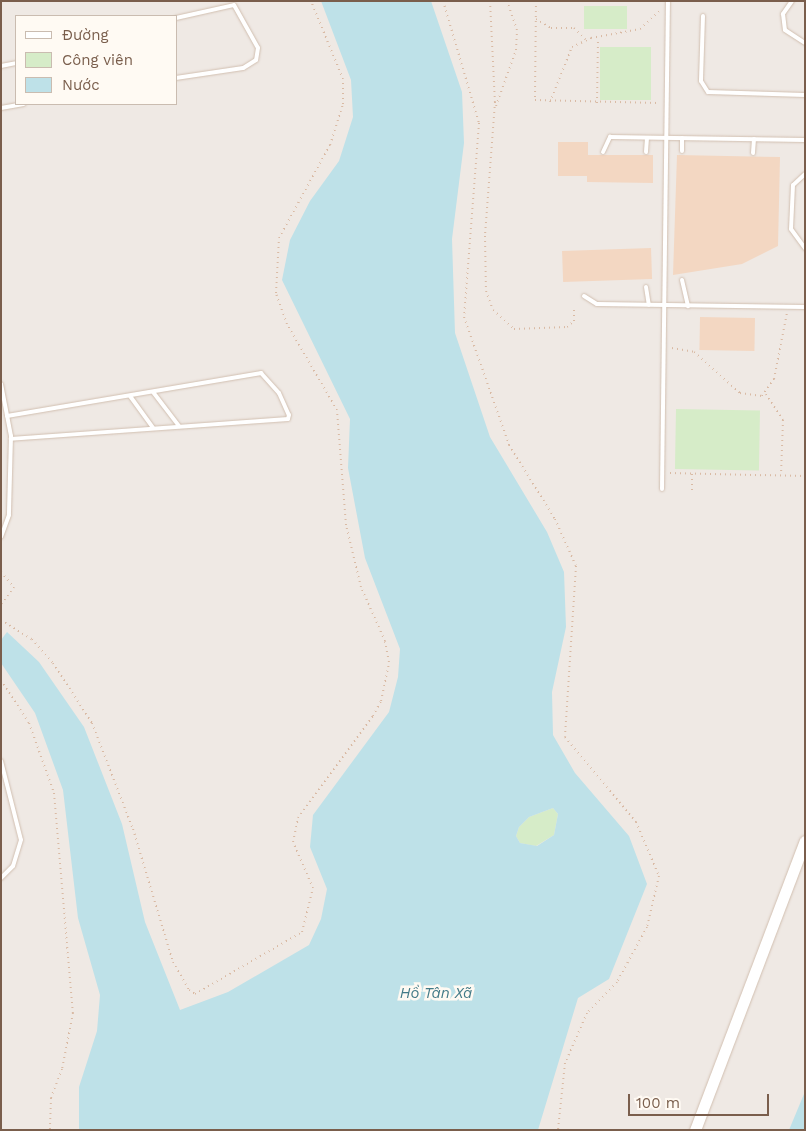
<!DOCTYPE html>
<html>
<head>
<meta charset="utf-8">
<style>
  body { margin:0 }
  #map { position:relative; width:806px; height:1131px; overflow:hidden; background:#fdf7ec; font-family:"Work Sans",sans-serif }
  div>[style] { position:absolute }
  .industrial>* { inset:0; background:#efe9e4 }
  .green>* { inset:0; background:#d6ecc8; transform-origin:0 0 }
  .water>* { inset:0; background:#bee1e8 }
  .building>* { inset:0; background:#f3d7c2; transform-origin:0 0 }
  .path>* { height:2px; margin-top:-1px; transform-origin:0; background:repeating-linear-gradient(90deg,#d9baa4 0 1px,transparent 0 5px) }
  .roads { filter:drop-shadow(0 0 1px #d1bfb0) drop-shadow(0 0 1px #d1bfb0) }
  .lane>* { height:4px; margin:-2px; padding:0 2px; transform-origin:2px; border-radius:2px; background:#fff }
  .secondary>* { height:11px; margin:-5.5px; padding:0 5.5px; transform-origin:5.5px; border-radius:5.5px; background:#fff }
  span { translate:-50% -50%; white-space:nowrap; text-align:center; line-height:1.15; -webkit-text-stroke:5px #fffaf3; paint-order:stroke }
  .water-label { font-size:15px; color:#427a87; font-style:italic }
  .frame { position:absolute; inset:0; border:2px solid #7a5e4c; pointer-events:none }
  .legend { position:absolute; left:15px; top:15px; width:162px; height:90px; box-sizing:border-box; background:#fffaf3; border:1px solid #cabcb0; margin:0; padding:6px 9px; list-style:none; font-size:15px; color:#7a5e4c }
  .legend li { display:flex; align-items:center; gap:10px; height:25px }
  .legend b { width:25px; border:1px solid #cabcb0 }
  .scale { position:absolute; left:628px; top:1094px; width:141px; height:22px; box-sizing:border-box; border:2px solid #7a5e4c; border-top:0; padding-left:6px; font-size:15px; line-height:18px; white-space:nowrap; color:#7a5e4c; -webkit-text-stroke:4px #fffaf3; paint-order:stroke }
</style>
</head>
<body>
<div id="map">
  <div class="industrial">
    <div style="clip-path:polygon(evenodd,1px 1px,805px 1px,805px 1130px,1px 1130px,1px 1px,16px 16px,176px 16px,176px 104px,16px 104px,16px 16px)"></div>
  </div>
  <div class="green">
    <div style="left:584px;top:6px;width:43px;height:23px"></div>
    <div style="left:600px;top:47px;width:51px;height:53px"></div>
    <div style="left:676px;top:409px;width:84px;height:60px;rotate:1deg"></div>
    <div style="clip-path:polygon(553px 808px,558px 814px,554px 835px,536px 846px,520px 843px,516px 836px,519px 827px,529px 817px)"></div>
  </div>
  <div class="water">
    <div style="clip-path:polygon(evenodd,321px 1px,431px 1px,462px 92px,464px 143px,452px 239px,455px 333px,490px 437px,547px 532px,564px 572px,566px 627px,552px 692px,553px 735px,575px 773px,629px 836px,647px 884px,609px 979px,578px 998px,538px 1130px,79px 1130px,79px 1087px,97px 1031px,100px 995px,78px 918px,63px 790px,35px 713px,1px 663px,1px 640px,7px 632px,39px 662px,84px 727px,122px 824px,145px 922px,180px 1010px,228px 992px,309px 945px,321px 919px,327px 889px,310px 847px,313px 815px,389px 712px,398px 677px,400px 649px,365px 558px,348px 468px,350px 419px,282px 280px,290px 240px,310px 201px,339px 161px,353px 117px,351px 80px,321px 1px,553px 808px,558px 814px,554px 835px,537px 846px,520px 843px,516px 836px,519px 827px,529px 817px,553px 808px)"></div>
    <div style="clip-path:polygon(805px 1092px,805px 1130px,789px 1130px,804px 1094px)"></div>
  </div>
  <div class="building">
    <div style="clip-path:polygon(558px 142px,588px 142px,588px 155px,653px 155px,653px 183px,587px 182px,587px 176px,558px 176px)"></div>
    <div style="clip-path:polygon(677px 155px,780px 157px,778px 246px,742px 264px,673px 275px)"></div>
    <div style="left:651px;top:248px;width:31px;height:89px;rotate:88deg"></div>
    <div style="left:700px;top:317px;width:55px;height:33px;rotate:1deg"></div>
  </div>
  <div class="path">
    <div style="left:443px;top:1px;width:127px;rotate:73.6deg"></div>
    <div style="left:479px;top:123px;width:195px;rotate:94.4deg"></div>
    <div style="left:464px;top:317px;width:136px;rotate:70.6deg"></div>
    <div style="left:509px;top:445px;width:87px;rotate:58.1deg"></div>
    <div style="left:555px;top:519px;width:51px;rotate:65.9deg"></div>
    <div style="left:576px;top:566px;width:171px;rotate:93.7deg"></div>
    <div style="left:565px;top:737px;width:111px;rotate:50.1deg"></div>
    <div style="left:636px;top:822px;width:59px;rotate:66.9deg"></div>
    <div style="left:659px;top:876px;width:52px;rotate:103.2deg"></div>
    <div style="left:647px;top:927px;width:63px;rotate:118.6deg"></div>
    <div style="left:617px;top:982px;width:43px;rotate:134.1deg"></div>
    <div style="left:587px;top:1013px;width:55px;rotate:113.7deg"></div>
    <div style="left:565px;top:1063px;width:67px;rotate:96deg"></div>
    <div style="left:490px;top:1px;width:101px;rotate:87.2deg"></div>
    <div style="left:495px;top:102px;width:134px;rotate:94.3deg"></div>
    <div style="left:485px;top:236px;width:55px;rotate:89deg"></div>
    <div style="left:486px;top:291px;width:20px;rotate:70deg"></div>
    <div style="left:493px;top:310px;width:28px;rotate:42deg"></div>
    <div style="left:514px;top:329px;width:53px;rotate:-2.2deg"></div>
    <div style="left:567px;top:327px;width:9px;rotate:-41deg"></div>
    <div style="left:574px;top:321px;width:11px;rotate:-90deg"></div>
    <div style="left:536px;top:1px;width:99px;rotate:90.6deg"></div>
    <div style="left:535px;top:100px;width:123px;rotate:1.4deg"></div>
    <div style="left:536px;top:19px;width:17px;rotate:31deg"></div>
    <div style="left:551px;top:28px;width:23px"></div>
    <div style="left:574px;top:28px;width:16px;rotate:45deg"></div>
    <div style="left:550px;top:102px;width:59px;rotate:-68.2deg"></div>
    <div style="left:572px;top:47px;width:21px;rotate:-25deg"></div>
    <div style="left:591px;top:38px;width:50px;rotate:-10.4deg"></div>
    <div style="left:640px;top:29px;width:26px;rotate:-43deg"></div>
    <div style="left:597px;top:103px;width:65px;rotate:-89.1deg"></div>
    <div style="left:496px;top:106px;width:59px;rotate:-70.3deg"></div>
    <div style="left:516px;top:50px;width:20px;rotate:-87deg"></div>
    <div style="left:517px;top:30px;width:31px;rotate:-109deg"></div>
    <div style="left:672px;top:348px;width:22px;rotate:10deg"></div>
    <div style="left:694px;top:352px;width:62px;rotate:41.7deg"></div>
    <div style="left:740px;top:393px;width:22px;rotate:8deg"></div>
    <div style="left:762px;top:396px;width:21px;rotate:-55deg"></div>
    <div style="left:774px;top:379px;width:67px;rotate:-78.9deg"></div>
    <div style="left:766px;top:394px;width:31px;rotate:57deg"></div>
    <div style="left:783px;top:420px;width:55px;rotate:92.1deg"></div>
    <div style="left:670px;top:473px;width:135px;rotate:1.3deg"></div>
    <div style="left:692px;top:474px;width:16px;rotate:90deg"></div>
    <div style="left:1px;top:572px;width:20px;rotate:49deg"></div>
    <div style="left:14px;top:587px;width:21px;rotate:127deg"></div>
    <div style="left:1px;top:620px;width:36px;rotate:32deg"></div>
    <div style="left:32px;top:639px;width:32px;rotate:49deg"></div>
    <div style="left:53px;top:663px;width:72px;rotate:57deg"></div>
    <div style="left:92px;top:723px;width:114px;rotate:68.9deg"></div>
    <div style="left:133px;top:829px;width:139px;rotate:73.3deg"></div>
    <div style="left:173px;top:962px;width:32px;rotate:60deg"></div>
    <div style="left:189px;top:990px;width:7px;rotate:34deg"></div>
    <div style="left:195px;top:994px;width:124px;rotate:-30.1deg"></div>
    <div style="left:302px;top:932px;width:45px;rotate:-76deg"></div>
    <div style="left:313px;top:888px;width:50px;rotate:-113.5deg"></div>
    <div style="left:293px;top:842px;width:25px;rotate:-78deg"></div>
    <div style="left:298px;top:818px;width:127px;rotate:-53.7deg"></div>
    <div style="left:373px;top:716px;width:17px;rotate:-62deg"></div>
    <div style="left:381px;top:701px;width:40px;rotate:-78deg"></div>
    <div style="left:389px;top:662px;width:21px;rotate:-101deg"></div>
    <div style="left:385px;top:641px;width:59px;rotate:-114deg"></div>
    <div style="left:361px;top:587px;width:64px;rotate:-103.6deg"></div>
    <div style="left:346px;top:525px;width:115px;rotate:-94.5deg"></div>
    <div style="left:337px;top:410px;width:99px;rotate:-120.2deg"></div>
    <div style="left:287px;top:324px;width:33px;rotate:-110deg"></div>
    <div style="left:276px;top:293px;width:55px;rotate:-86.9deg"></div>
    <div style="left:279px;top:238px;width:106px;rotate:-61.3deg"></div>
    <div style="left:330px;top:145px;width:43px;rotate:-72.4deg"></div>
    <div style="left:343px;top:104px;width:25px;rotate:-90deg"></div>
    <div style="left:343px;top:79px;width:84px;rotate:-112.3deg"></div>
    <div style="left:1px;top:680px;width:51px;rotate:56.9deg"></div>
    <div style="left:29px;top:723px;width:74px;rotate:70.3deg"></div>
    <div style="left:54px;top:793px;width:221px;rotate:85.1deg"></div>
    <div style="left:73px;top:1013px;width:57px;rotate:101.1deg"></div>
    <div style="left:62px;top:1069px;width:31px;rotate:111deg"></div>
    <div style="left:51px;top:1098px;width:32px;rotate:92deg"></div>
  </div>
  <div class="roads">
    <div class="lane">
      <div style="left:792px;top:1px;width:16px;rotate:125deg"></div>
      <div style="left:783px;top:14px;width:16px;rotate:83deg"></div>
      <div style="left:785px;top:30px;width:24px;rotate:33deg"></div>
      <div style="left:703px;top:16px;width:65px;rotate:91.8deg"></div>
      <div style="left:701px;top:81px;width:13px;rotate:58deg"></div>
      <div style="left:708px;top:92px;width:97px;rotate:1.8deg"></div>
      <div style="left:176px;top:18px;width:59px;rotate:-12.6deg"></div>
      <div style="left:234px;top:5px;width:49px;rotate:60.8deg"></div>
      <div style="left:258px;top:48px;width:12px;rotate:99deg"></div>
      <div style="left:256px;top:60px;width:15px;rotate:148deg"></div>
      <div style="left:243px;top:68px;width:68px;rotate:171.5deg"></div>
      <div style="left:1px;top:66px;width:15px;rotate:-11deg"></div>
      <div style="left:1px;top:108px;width:23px;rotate:-10deg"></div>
      <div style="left:682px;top:138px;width:13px;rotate:90deg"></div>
      <div style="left:603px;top:152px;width:17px;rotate:-65deg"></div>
      <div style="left:610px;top:137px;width:195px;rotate:0.9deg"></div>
      <div style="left:646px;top:152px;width:14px;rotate:-86deg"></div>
      <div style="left:753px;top:153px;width:14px;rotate:-86deg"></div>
      <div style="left:805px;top:174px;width:16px;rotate:137deg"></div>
      <div style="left:793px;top:185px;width:44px;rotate:92.6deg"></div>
      <div style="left:791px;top:229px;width:24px;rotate:54deg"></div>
      <div style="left:682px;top:280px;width:27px;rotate:77deg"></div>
      <div style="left:646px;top:287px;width:18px;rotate:81deg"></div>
      <div style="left:584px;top:296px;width:15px;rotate:32deg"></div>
      <div style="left:597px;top:304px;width:208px;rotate:0.8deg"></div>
      <div style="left:1px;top:384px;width:53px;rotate:79.1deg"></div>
      <div style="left:11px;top:436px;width:79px;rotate:91.5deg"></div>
      <div style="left:9px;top:515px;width:23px;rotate:110deg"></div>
      <div style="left:153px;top:392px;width:43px;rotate:52.6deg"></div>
      <div style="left:130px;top:396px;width:39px;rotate:54deg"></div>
      <div style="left:7px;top:416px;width:258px;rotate:-9.6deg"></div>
      <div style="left:261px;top:373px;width:27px;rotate:48deg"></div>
      <div style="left:279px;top:393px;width:24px;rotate:66deg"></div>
      <div style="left:289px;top:415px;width:4px;rotate:104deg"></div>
      <div style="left:288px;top:419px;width:278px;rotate:175.9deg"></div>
      <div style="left:662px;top:489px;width:488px;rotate:-89.3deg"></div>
      <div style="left:1px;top:761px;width:81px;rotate:75.8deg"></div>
      <div style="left:21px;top:840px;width:27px;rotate:107deg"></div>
      <div style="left:13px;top:866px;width:17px;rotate:135deg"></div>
    </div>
    <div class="secondary">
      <div style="left:695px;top:1130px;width:309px;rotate:-69.2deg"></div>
    </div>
  </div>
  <div class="water-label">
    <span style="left:436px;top:994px">Hồ Tân Xã</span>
  </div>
  <div class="frame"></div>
  <ul class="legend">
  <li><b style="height:6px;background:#fff"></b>Đường</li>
  <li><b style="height:14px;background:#d6ecc8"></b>Công viên</li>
  <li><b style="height:14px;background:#bee1e8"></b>Nước</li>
  </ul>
  <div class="scale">100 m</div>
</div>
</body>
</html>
